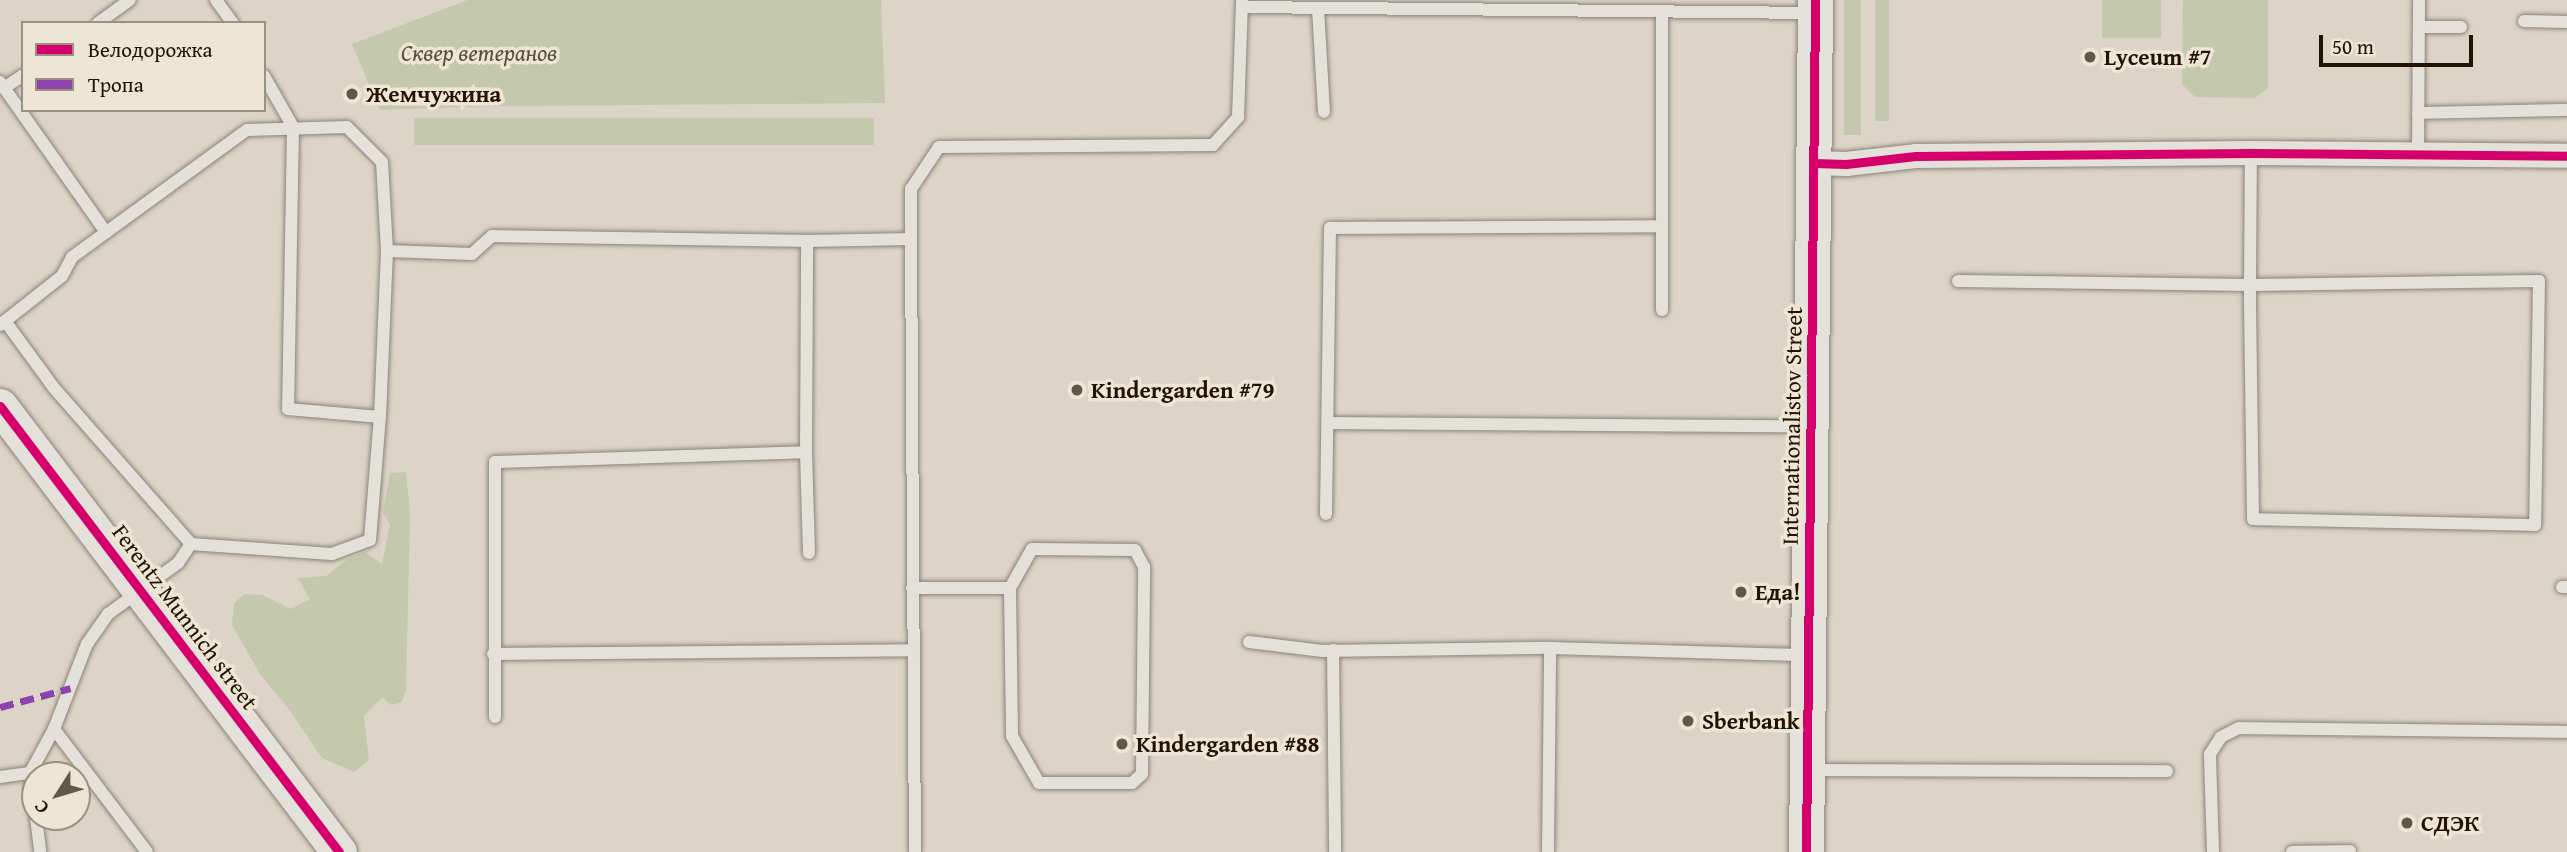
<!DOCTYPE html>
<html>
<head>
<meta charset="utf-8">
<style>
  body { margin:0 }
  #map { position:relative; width:2567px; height:852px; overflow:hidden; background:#dcd4c7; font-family:"Gentium Book Plus",serif }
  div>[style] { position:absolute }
  .green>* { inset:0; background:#c4c8ac; transform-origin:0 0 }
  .roads { filter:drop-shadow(0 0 2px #8b847a) drop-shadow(0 0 2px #8b847a) }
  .lane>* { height:12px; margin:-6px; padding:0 6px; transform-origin:6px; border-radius:6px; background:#e4e0da }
  .street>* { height:24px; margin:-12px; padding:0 12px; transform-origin:12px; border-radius:12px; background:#e4e0da }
  .secondary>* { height:35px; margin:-17.5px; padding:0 17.5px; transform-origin:17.5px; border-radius:17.5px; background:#e4e0da }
  .quiet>* { height:7px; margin-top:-3.5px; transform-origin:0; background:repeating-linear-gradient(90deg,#8e44ad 0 14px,transparent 0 21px) }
  .cycleway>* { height:9px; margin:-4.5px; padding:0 4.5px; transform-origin:4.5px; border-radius:4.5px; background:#d6006c }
  .dots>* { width:19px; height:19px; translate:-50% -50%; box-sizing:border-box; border:4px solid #ede5d5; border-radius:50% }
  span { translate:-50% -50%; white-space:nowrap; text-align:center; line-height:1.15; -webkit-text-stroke:7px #ede5d5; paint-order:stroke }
  .park-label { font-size:23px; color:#545035; font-style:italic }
  .poi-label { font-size:23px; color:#231401; font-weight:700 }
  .left { translate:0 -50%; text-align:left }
  .street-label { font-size:23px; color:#231401 }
  .legend { position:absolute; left:21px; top:21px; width:245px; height:91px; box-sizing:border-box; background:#ede5d5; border:2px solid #9c9180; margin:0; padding:9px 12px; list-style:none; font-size:21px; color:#231401 }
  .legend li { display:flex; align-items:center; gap:14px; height:35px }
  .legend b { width:35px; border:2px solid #9c9180 }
  .north { position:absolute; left:21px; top:761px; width:70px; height:70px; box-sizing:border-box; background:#ede5d5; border:2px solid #9c9180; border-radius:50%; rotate:233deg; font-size:19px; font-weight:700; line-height:28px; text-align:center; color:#231401 }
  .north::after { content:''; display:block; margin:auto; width:24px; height:32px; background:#645746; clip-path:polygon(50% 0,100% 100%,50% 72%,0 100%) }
  .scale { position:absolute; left:2319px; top:35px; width:154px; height:32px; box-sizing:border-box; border:4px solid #231401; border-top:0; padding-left:9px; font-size:21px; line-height:24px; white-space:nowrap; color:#231401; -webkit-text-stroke:5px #ede5d5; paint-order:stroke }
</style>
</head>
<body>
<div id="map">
  <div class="green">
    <div style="clip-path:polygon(468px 0,881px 0,885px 103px,495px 106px,380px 110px,352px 44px)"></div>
    <div style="left:1844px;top:0;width:17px;height:135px"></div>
    <div style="left:1875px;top:0;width:14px;height:121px"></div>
    <div style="left:2102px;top:0;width:59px;height:38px"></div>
    <div style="clip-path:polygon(2183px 0,2268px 0,2268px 88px,2255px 98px,2195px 97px,2182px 84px)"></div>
    <div style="left:874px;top:118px;width:27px;height:460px;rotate:90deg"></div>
    <div style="clip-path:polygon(406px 472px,410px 514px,406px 690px,402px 702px,391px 705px,382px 697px,364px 716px,369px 760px,354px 772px,322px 758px,288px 708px,260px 674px,232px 625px,234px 604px,244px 594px,262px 595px,291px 609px,310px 599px,298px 578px,326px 576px,348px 559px,365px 552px,382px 564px,390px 525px,383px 513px,390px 473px)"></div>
  </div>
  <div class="roads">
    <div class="lane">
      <div style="left:216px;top:0;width:29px;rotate:54deg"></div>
      <div style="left:1243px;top:7px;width:570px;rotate:0.6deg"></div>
      <div style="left:1318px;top:8px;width:104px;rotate:86.7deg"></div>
      <div style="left:2524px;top:21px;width:43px;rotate:1.3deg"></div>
      <div style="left:98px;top:23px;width:39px;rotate:-36deg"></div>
      <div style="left:2419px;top:27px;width:42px"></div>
      <div style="left:264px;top:76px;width:59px;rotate:60.4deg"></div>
      <div style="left:293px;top:127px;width:282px;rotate:91deg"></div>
      <div style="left:288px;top:409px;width:92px;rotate:5deg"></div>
      <div style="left:0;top:82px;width:184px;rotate:54.8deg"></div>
      <div style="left:4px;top:88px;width:23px;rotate:-34deg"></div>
      <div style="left:2418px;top:113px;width:149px;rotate:-1.2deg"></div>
      <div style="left:2418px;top:154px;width:154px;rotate:-89.6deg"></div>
      <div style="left:911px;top:239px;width:613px;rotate:89.63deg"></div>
      <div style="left:1958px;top:281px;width:292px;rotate:0.8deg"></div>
      <div style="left:2250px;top:285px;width:289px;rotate:-0.8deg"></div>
      <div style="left:2539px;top:281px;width:244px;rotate:90.9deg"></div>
      <div style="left:2535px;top:525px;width:282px;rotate:-178.8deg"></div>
      <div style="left:2253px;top:519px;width:220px;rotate:-90.8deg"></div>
      <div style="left:2250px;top:299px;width:14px;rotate:-90deg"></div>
      <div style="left:2250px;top:285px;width:132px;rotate:-89.6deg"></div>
      <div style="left:1662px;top:310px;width:297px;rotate:-90deg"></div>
      <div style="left:5px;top:321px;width:83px;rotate:53.8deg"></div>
      <div style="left:54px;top:388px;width:208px;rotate:48.7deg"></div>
      <div style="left:191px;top:544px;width:141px;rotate:4.1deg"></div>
      <div style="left:332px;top:554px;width:40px;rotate:-20.2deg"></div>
      <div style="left:370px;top:540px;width:123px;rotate:-85.4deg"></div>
      <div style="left:380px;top:417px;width:166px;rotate:-87.6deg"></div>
      <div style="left:0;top:325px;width:79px;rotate:-38.3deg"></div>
      <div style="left:62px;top:276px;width:21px;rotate:-62deg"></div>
      <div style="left:72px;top:257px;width:216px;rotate:-36deg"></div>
      <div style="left:247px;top:130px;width:100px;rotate:-1.7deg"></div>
      <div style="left:347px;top:127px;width:49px;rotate:45deg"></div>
      <div style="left:382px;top:162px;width:89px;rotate:86.8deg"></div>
      <div style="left:387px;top:251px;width:85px;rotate:2deg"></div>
      <div style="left:472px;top:254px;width:27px;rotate:-42deg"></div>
      <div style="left:492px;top:236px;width:315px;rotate:0.9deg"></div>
      <div style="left:1329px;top:423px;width:480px;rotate:0.4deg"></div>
      <div style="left:806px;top:452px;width:101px;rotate:88.3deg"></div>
      <div style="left:1326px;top:514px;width:286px;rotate:-89.2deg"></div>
      <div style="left:1330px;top:228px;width:331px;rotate:-0.3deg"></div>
      <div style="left:2562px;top:587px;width:5px"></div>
      <div style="left:912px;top:588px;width:98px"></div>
      <div style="left:1010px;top:588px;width:148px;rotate:89.2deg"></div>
      <div style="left:1012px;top:736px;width:54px;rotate:60.1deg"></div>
      <div style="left:1039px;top:783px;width:93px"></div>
      <div style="left:1132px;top:783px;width:13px;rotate:-42deg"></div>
      <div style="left:1142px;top:774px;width:207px;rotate:-89.4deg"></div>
      <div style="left:1144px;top:567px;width:19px;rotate:-118deg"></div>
      <div style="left:1135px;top:550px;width:103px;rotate:-179.4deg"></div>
      <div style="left:1032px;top:549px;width:45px;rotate:119.4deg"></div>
      <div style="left:1249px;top:642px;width:74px;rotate:7deg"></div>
      <div style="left:1322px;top:651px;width:228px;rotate:-0.8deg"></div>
      <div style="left:1550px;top:648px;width:258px;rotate:1.6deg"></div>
      <div style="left:1333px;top:650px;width:202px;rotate:89.4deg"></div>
      <div style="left:493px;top:654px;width:419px;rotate:-0.5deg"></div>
      <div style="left:495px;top:717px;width:255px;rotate:-90deg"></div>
      <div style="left:495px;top:462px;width:311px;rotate:-1.8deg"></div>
      <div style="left:806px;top:452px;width:211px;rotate:-89.7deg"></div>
      <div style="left:807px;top:241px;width:104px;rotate:-1.1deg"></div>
      <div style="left:911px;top:239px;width:50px;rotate:-90deg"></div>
      <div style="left:911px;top:189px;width:50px;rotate:-56.3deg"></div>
      <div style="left:939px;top:147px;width:274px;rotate:-0.4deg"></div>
      <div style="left:1213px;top:145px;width:38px;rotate:-48deg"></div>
      <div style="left:1238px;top:117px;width:117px;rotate:-88deg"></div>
      <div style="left:54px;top:729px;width:154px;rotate:52.9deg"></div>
      <div style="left:1810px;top:770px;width:357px;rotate:0.2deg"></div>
      <div style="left:30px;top:773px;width:40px;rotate:82.9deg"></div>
      <div style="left:0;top:777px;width:30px;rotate:-8deg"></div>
      <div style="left:30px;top:773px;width:50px;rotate:-61.4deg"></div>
      <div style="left:54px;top:729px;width:91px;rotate:-68.8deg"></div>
      <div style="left:87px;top:644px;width:37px;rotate:-55deg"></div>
      <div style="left:108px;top:614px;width:87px;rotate:-36.1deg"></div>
      <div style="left:178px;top:563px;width:23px;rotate:-56deg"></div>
      <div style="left:36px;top:817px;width:35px;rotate:83deg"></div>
      <div style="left:1548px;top:852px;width:204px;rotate:-89.4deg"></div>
      <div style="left:2213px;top:852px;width:98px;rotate:-91.8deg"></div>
      <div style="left:2210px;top:754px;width:20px;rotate:-57deg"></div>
      <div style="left:2221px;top:737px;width:20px;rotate:-27deg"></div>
      <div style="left:2239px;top:728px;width:328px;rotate:0.7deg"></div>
      <div style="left:2292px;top:852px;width:58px;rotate:-1deg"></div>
    </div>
    <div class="street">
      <div style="left:1814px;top:163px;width:32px;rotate:2deg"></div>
      <div style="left:1846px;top:164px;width:70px;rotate:-6.5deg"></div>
      <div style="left:1916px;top:156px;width:335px;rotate:-0.5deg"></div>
      <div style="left:2251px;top:153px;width:316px;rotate:0.5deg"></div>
    </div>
    <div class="secondary">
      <div style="left:0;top:406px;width:560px;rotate:52.76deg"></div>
      <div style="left:1806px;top:852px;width:852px;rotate:-89.39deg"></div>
    </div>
  </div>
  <div class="quiet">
    <div style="left:0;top:707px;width:73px;rotate:-15deg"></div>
  </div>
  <div class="cycleway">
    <div style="left:1814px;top:163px;width:32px;rotate:2deg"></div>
    <div style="left:1846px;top:164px;width:70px;rotate:-6.5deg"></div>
    <div style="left:1916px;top:156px;width:335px;rotate:-0.5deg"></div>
    <div style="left:2251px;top:153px;width:316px;rotate:0.5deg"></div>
    <div style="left:0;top:406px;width:560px;rotate:52.76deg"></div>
    <div style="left:1806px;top:852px;width:852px;rotate:-89.39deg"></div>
  </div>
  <div class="dots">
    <div style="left:2090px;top:57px;background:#645746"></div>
    <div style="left:352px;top:94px;background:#645746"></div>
    <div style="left:1077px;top:390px;background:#645746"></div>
    <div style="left:1741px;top:592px;background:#645746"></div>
    <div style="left:1688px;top:721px;background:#645746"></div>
    <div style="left:1122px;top:744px;background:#645746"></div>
    <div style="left:2407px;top:823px;background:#645746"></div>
  </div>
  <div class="park-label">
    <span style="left:479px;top:53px">Сквер ветеранов</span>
  </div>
  <div class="poi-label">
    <span class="left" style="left:2104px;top:57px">Lyceum #7</span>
    <span class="left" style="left:366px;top:94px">Жемчужина</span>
    <span class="left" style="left:1091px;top:390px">Kindergarden #79</span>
    <span class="left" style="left:1755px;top:592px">Еда!</span>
    <span class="left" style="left:1702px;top:721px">Sberbank</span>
    <span class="left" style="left:1136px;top:744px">Kindergarden #88</span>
    <span class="left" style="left:2421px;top:823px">СДЭК</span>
  </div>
  <div class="street-label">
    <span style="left:1792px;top:426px;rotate:-89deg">Internationalistov Street</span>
    <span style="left:185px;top:617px;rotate:53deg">Ferentz Munnich street</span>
  </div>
  <ul class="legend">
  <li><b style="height:9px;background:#d6006c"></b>Велодорожка</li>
  <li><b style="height:9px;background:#8e44ad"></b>Тропа</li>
  </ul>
  <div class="north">С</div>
  <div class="scale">50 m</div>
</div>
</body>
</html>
